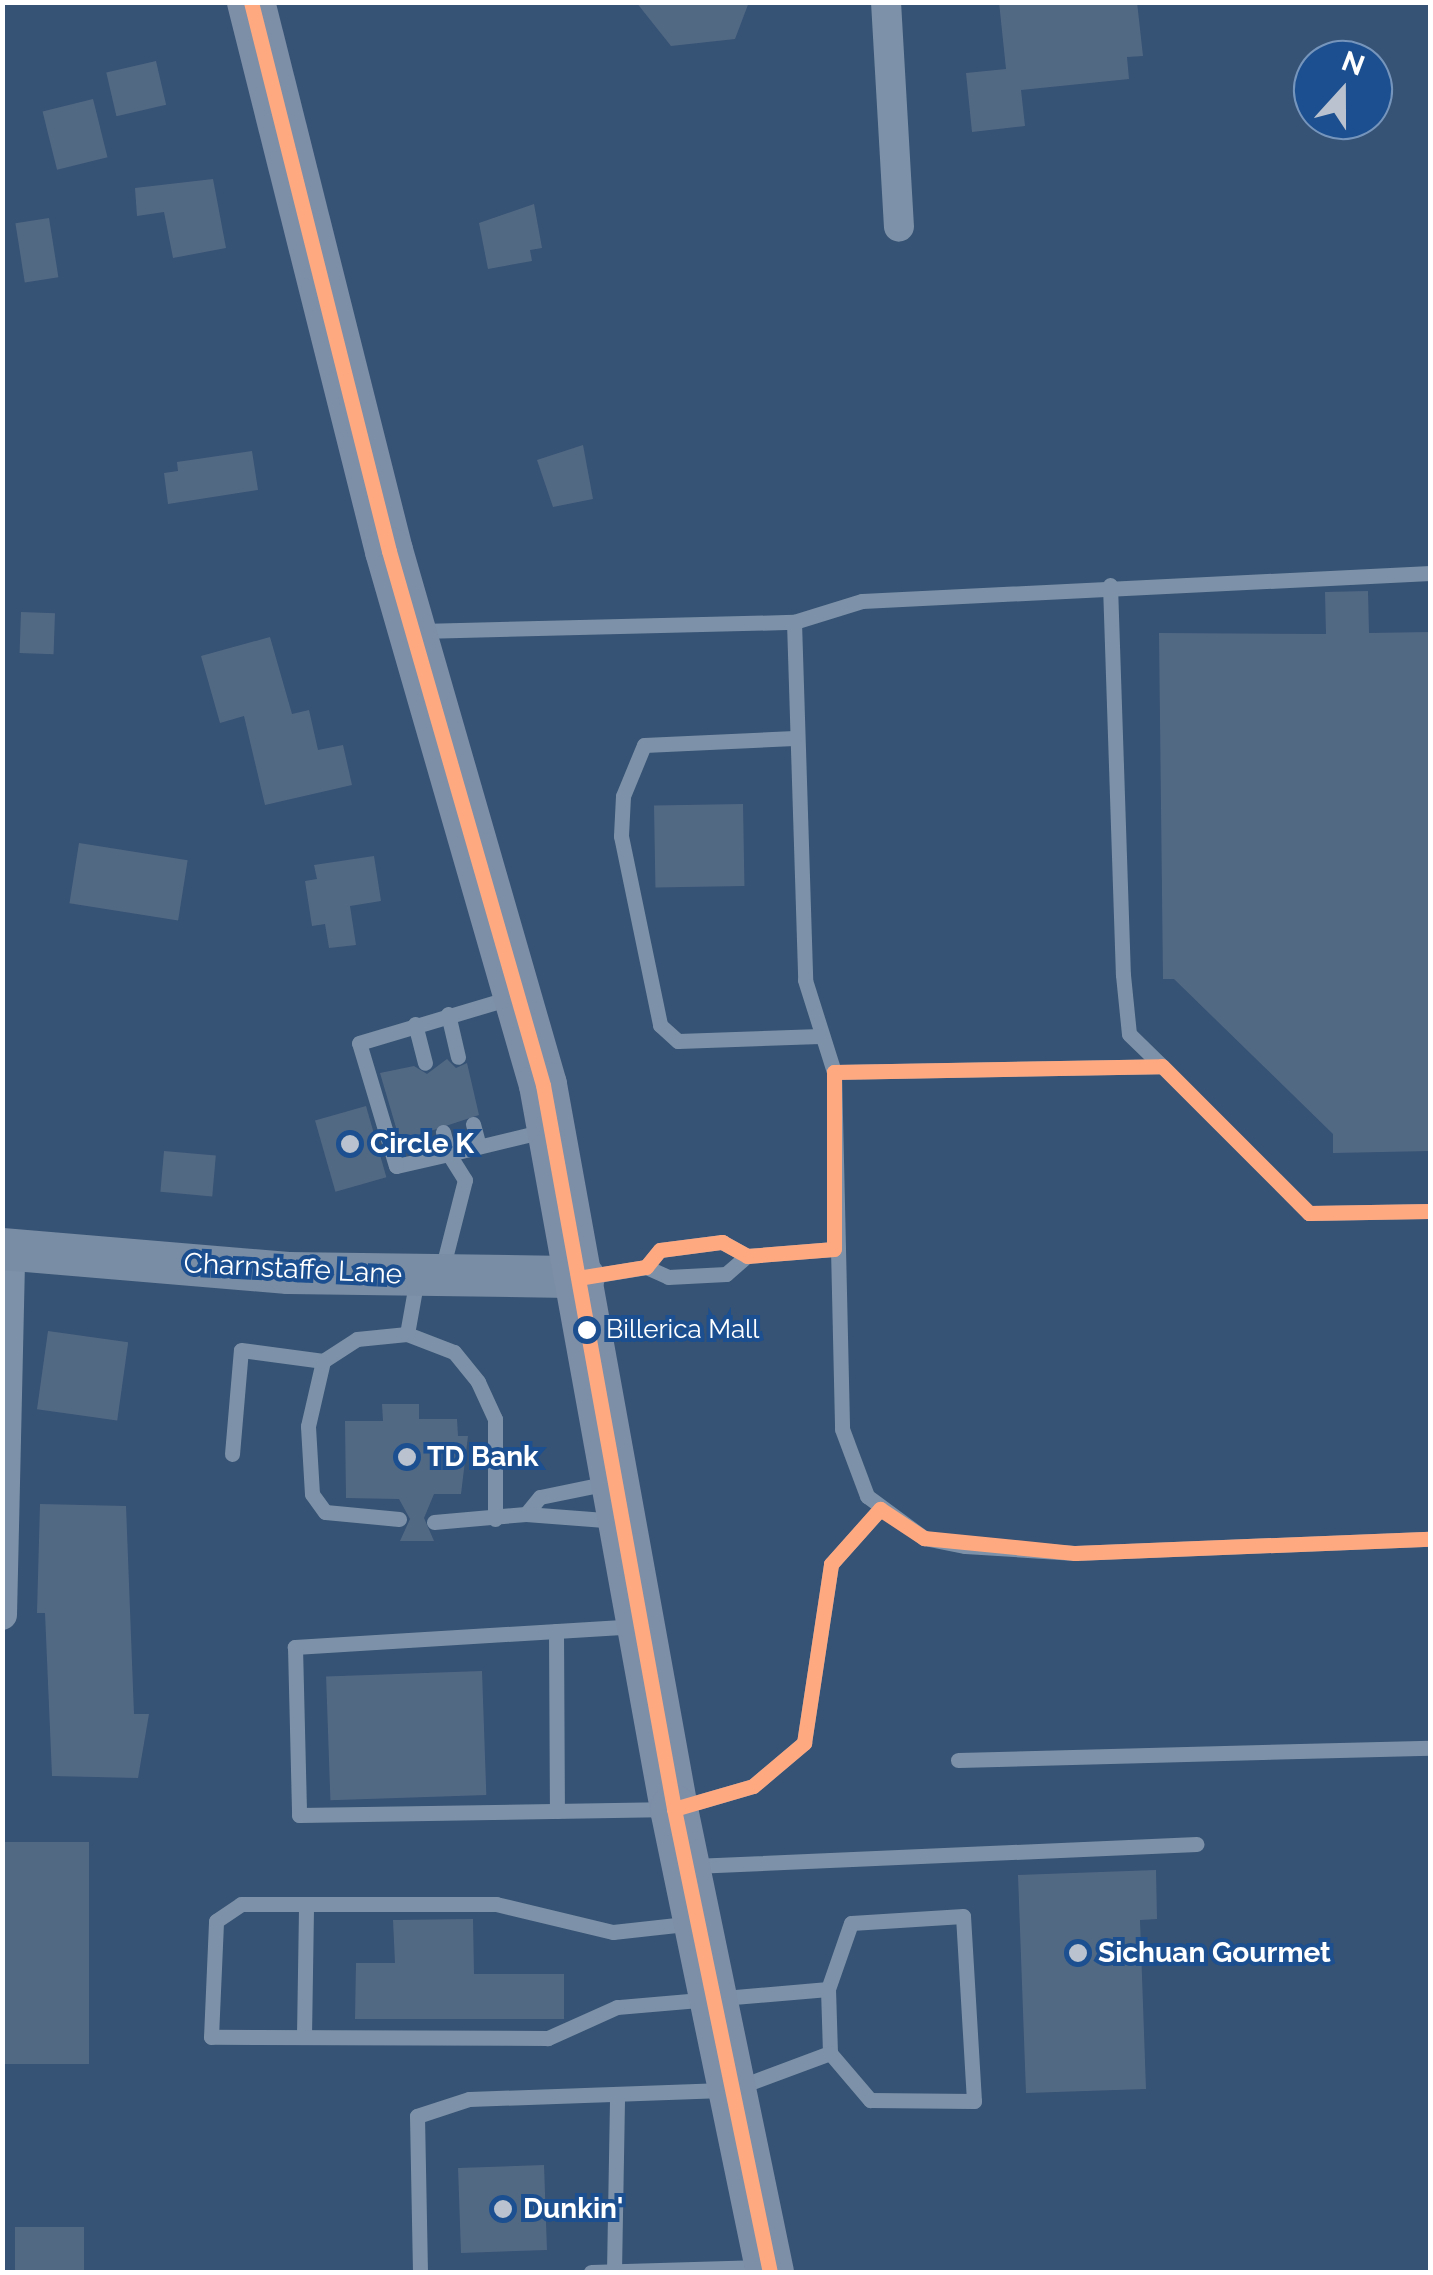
<!DOCTYPE html>
<html>
<head>
<meta charset="utf-8">
<style>
  body { margin:0 }
  #map { position:relative; width:1433px; height:2275px; overflow:hidden; background:#365274; font-family:Raleway,sans-serif }
  div>[style] { position:absolute }
  .building>* { inset:0; background:#526984; transform-origin:0 0 }
  .lane>* { height:15px; margin:-7.5px; padding:0 7.5px; transform-origin:7.5px; border-radius:7.5px; background:#7d92a8 }
  .street>* { height:30px; margin:-15px; padding:0 15px; transform-origin:15px; border-radius:15px; background:#7d92a8 }
  .secondary>* { height:42px; margin:-21px; padding:0 21px; transform-origin:21px; border-radius:21px; background:#798da4 }
  .primary>* { height:48px; margin:-24px; padding:0 24px; transform-origin:24px; border-radius:24px; background:#7d8ea7 }
  .bus-1>* { height:15px; margin:-7.5px; padding:0 7.5px; transform-origin:7.5px; border-radius:7.5px; background:#ffa980 }
  .dots>* { width:28px; height:28px; translate:-50% -50%; box-sizing:border-box; border:5px solid #1b4f8f; border-radius:50% }
  span { translate:-50% -50%; white-space:nowrap; text-align:center; line-height:1.15; -webkit-text-stroke:8px #1b4f8f; paint-order:stroke }
  .bus-label { font-size:26px; color:#fff }
  .left { translate:0 -50%; text-align:left }
  .poi-label { font-size:28px; color:#fff; font-weight:700 }
  .street-label { font-size:28px; color:#fff }
  .frame { position:absolute; inset:0; border:5px solid #fff; pointer-events:none }
  .north { position:absolute; left:1293px; top:40px; width:100px; height:100px; box-sizing:border-box; background:#1b4f8f; border:2px solid #7695bc; border-radius:50%; rotate:21deg; font-size:28px; font-weight:700; line-height:40px; text-align:center; color:#fff }
  .north::after { content:''; display:block; margin:auto; width:35px; height:45px; background:#b9c2ce; clip-path:polygon(50% 0,100% 100%,50% 72%,0 100%) }
</style>
</head>
<body>
<div id="map">
  <div class="building">
    <div style="clip-path:polygon(636px 2px,749px 2px,735px 39px,671px 46px)"></div>
    <div style="clip-path:polygon(999px 2px,1137px 2px,1143px 56px,1127px 57px,1129px 79px,1021px 90px,1025px 126px,972px 132px,966px 73px,1006px 69px)"></div>
    <div style="left:156px;top:61px;width:45px;height:51px;rotate:77deg"></div>
    <div style="left:93px;top:99px;width:60px;height:52px;rotate:76deg"></div>
    <div style="clip-path:polygon(213px 179px,226px 248px,173px 258px,164px 212px,137px 216px,135px 188px)"></div>
    <div style="clip-path:polygon(534px 204px,542px 248px,530px 250px,532px 261px,488px 269px,479px 223px)"></div>
    <div style="left:49px;top:218px;width:60px;height:34px;rotate:81deg"></div>
    <div style="clip-path:polygon(583px 445px,593px 499px,553px 507px,537px 460px)"></div>
    <div style="clip-path:polygon(252px 451px,258px 490px,168px 504px,164px 473px,178px 471px,177px 462px)"></div>
    <div style="clip-path:polygon(1368px 591px,1369px 633px,1430px 632px,1430px 1151px,1333px 1153px,1333px 1134px,1174px 979px,1163px 979px,1159px 633px,1326px 634px,1325px 592px)"></div>
    <div style="left:21px;top:612px;width:34px;height:41px;rotate:2deg"></div>
    <div style="clip-path:polygon(270px 637px,292px 714px,309px 710px,318px 750px,343px 745px,352px 785px,265px 805px,244px 716px,220px 723px,201px 656px)"></div>
    <div style="left:743px;top:804px;width:82px;height:89px;rotate:89deg"></div>
    <div style="left:79px;top:843px;width:110px;height:61px;rotate:9deg"></div>
    <div style="clip-path:polygon(374px 856px,381px 901px,350px 906px,356px 945px,329px 948px,325px 924px,312px 926px,305px 881px,317px 879px,314px 865px)"></div>
    <div style="clip-path:polygon(447px 1059px,456px 1068px,467px 1063px,479px 1115px,400px 1141px,380px 1073px,414px 1066px,427px 1074px)"></div>
    <div style="left:366px;top:1106px;width:74px;height:53px;rotate:74deg"></div>
    <div style="left:164px;top:1151px;width:52px;height:41px;rotate:5deg"></div>
    <div style="left:48px;top:1331px;width:81px;height:79px;rotate:8deg"></div>
    <div style="clip-path:polygon(382px 1404px,419px 1404px,419px 1419px,457px 1419px,458px 1436px,468px 1436px,461px 1494px,434px 1494px,424px 1518px,434px 1541px,400px 1541px,410px 1519px,399px 1499px,346px 1498px,345px 1421px,383px 1421px)"></div>
    <div style="clip-path:polygon(40px 1504px,126px 1506px,134px 1714px,149px 1714px,138px 1778px,52px 1776px,45px 1613px,37px 1613px)"></div>
    <div style="left:482px;top:1671px;width:124px;height:156px;rotate:88deg"></div>
    <div style="left:3px;top:1842px;width:86px;height:222px"></div>
    <div style="clip-path:polygon(1156px 1870px,1157px 1919px,1140px 1920px,1146px 2089px,1026px 2093px,1018px 1875px)"></div>
    <div style="clip-path:polygon(473px 1919px,474px 1974px,564px 1974px,564px 2019px,355px 2019px,356px 1963px,395px 1963px,393px 1920px)"></div>
    <div style="left:544px;top:2165px;width:85px;height:86px;rotate:88deg"></div>
    <div style="left:15px;top:2227px;width:69px;height:45px"></div>
  </div>
  <div class="lane">
    <div style="left:1110px;top:585px;width:390px;rotate:88.1deg"></div>
    <div style="left:1123px;top:975px;width:59px;rotate:84.2deg"></div>
    <div style="left:1129px;top:1034px;width:46px;rotate:44.1deg"></div>
    <div style="left:794px;top:622px;width:358px;rotate:88.2deg"></div>
    <div style="left:805px;top:980px;width:96px;rotate:72.5deg"></div>
    <div style="left:834px;top:1072px;width:357px;rotate:88.7deg"></div>
    <div style="left:842px;top:1429px;width:72px;rotate:69.5deg"></div>
    <div style="left:867px;top:1496px;width:71px;rotate:36.4deg"></div>
    <div style="left:924px;top:1538px;width:42px;rotate:11deg"></div>
    <div style="left:965px;top:1546px;width:110px;rotate:3.6deg"></div>
    <div style="left:1075px;top:1553px;width:355px;rotate:-2.3deg"></div>
    <div style="left:420px;top:631px;width:374px;rotate:-1.4deg"></div>
    <div style="left:794px;top:622px;width:71px;rotate:-17.2deg"></div>
    <div style="left:862px;top:601px;width:569px;rotate:-2.82deg"></div>
    <div style="left:794px;top:738px;width:150px;rotate:177.3deg"></div>
    <div style="left:644px;top:745px;width:55px;rotate:112.4deg"></div>
    <div style="left:623px;top:796px;width:40px;rotate:92.9deg"></div>
    <div style="left:621px;top:836px;width:193px;rotate:78.3deg"></div>
    <div style="left:660px;top:1025px;width:24px;rotate:42deg"></div>
    <div style="left:678px;top:1041px;width:142px;rotate:-2deg"></div>
    <div style="left:448px;top:1014px;width:44px;rotate:76.9deg"></div>
    <div style="left:415px;top:1024px;width:40px;rotate:75.6deg"></div>
    <div style="left:834px;top:1072px;width:328px;rotate:-1deg"></div>
    <div style="left:1162px;top:1066px;width:208px;rotate:45deg"></div>
    <div style="left:1309px;top:1213px;width:121px;rotate:-0.9deg"></div>
    <div style="left:473px;top:1124px;width:23px;rotate:75deg"></div>
    <div style="left:443px;top:1132px;width:23px;rotate:75deg"></div>
    <div style="left:449px;top:1154px;width:98px;rotate:-13.6deg"></div>
    <div style="left:646px;top:1267px;width:22px;rotate:-51deg"></div>
    <div style="left:660px;top:1250px;width:63px;rotate:-7.4deg"></div>
    <div style="left:722px;top:1242px;width:29px;rotate:29deg"></div>
    <div style="left:747px;top:1256px;width:87px;rotate:-4.6deg"></div>
    <div style="left:442px;top:1270px;width:93px;rotate:-75.7deg"></div>
    <div style="left:465px;top:1180px;width:31px;rotate:-122deg"></div>
    <div style="left:449px;top:1154px;width:54px;rotate:167.2deg"></div>
    <div style="left:396px;top:1166px;width:128px;rotate:-106.7deg"></div>
    <div style="left:359px;top:1043px;width:161px;rotate:-16.6deg"></div>
    <div style="left:585px;top:1277px;width:62px;rotate:-9.3deg"></div>
    <div style="left:646px;top:1267px;width:24px;rotate:24deg"></div>
    <div style="left:668px;top:1277px;width:58px;rotate:-3deg"></div>
    <div style="left:726px;top:1274px;width:28px;rotate:-41deg"></div>
    <div style="left:407px;top:1334px;width:50px;rotate:21deg"></div>
    <div style="left:454px;top:1352px;width:38px;rotate:51deg"></div>
    <div style="left:478px;top:1382px;width:41px;rotate:65.3deg"></div>
    <div style="left:495px;top:1419px;width:100px;rotate:90deg"></div>
    <div style="left:232px;top:1454px;width:104px;rotate:-85.1deg"></div>
    <div style="left:241px;top:1350px;width:83px;rotate:7.6deg"></div>
    <div style="left:526px;top:1514px;width:22px;rotate:-51deg"></div>
    <div style="left:540px;top:1497px;width:69px;rotate:-11.6deg"></div>
    <div style="left:399px;top:1519px;width:74px;rotate:-174.6deg"></div>
    <div style="left:325px;top:1512px;width:22px;rotate:-126deg"></div>
    <div style="left:312px;top:1494px;width:68px;rotate:-93.4deg"></div>
    <div style="left:308px;top:1426px;width:67px;rotate:-77deg"></div>
    <div style="left:323px;top:1361px;width:40px;rotate:-32.9deg"></div>
    <div style="left:357px;top:1339px;width:50px;rotate:-5.7deg"></div>
    <div style="left:407px;top:1334px;width:57px;rotate:-79.9deg"></div>
    <div style="left:434px;top:1522px;width:92px;rotate:-5deg"></div>
    <div style="left:526px;top:1514px;width:92px;rotate:4.4deg"></div>
    <div style="left:638px;top:1626px;width:344px;rotate:176.5deg"></div>
    <div style="left:295px;top:1647px;width:168px;rotate:88.6deg"></div>
    <div style="left:299px;top:1815px;width:375px;rotate:-0.9deg"></div>
    <div style="left:674px;top:1809px;width:82px;rotate:-16.2deg"></div>
    <div style="left:753px;top:1786px;width:67px;rotate:-40.1deg"></div>
    <div style="left:804px;top:1743px;width:181px;rotate:-81.4deg"></div>
    <div style="left:831px;top:1564px;width:74px;rotate:-48.3deg"></div>
    <div style="left:556px;top:1631px;width:180px;rotate:89.7deg"></div>
    <div style="left:958px;top:1760px;width:472px;rotate:-1.5deg"></div>
    <div style="left:693px;top:1866px;width:504px;rotate:-2.5deg"></div>
    <div style="left:828px;top:1989px;width:64px;rotate:88.2deg"></div>
    <div style="left:304px;top:2036px;width:131px;rotate:-89.1deg"></div>
    <div style="left:420px;top:2272px;width:156px;rotate:-91.1deg"></div>
    <div style="left:417px;top:2116px;width:55px;rotate:-18.1deg"></div>
    <div style="left:469px;top:2099px;width:262px;rotate:-2deg"></div>
    <div style="left:731px;top:2090px;width:106px;rotate:-20.5deg"></div>
    <div style="left:830px;top:2053px;width:62px;rotate:49.6deg"></div>
    <div style="left:870px;top:2100px;width:104px;rotate:0.6deg"></div>
    <div style="left:974px;top:2101px;width:185px;rotate:-93.4deg"></div>
    <div style="left:963px;top:1916px;width:112px;rotate:176.4deg"></div>
    <div style="left:851px;top:1923px;width:70px;rotate:109.2deg"></div>
    <div style="left:828px;top:1989px;width:212px;rotate:175.1deg"></div>
    <div style="left:617px;top:2007px;width:76px;rotate:155.8deg"></div>
    <div style="left:548px;top:2038px;width:337px;rotate:-179.8deg"></div>
    <div style="left:211px;top:2037px;width:116px;rotate:-87.5deg"></div>
    <div style="left:216px;top:1921px;width:30px;rotate:-34deg"></div>
    <div style="left:241px;top:1904px;width:255px"></div>
    <div style="left:496px;top:1904px;width:120px;rotate:13.5deg"></div>
    <div style="left:613px;top:1932px;width:82px;rotate:-6.3deg"></div>
    <div style="left:591px;top:2272px;width:171px;rotate:-1.7deg"></div>
    <div style="left:614px;top:2272px;width:173px;rotate:-89deg"></div>
  </div>
  <div class="street">
    <div style="left:886px;top:2px;width:225px;rotate:86.7deg"></div>
    <div style="left:2px;top:1615px;width:366px;rotate:-88.7deg"></div>
  </div>
  <div class="secondary">
    <div style="left:2px;top:1249px;width:287px;rotate:4.8deg"></div>
    <div style="left:288px;top:1273px;width:296px;rotate:0.8deg"></div>
  </div>
  <div class="primary">
    <div style="left:251px;top:2px;width:566px;rotate:75.89deg"></div>
    <div style="left:389px;top:551px;width:556px;rotate:73.91deg"></div>
    <div style="left:543px;top:1085px;width:736px;rotate:79.74deg"></div>
    <div style="left:674px;top:1809px;width:473px;rotate:78.3deg"></div>
  </div>
  <div class="bus-1">
    <div style="left:251px;top:2px;width:566px;rotate:75.89deg"></div>
    <div style="left:389px;top:551px;width:556px;rotate:73.91deg"></div>
    <div style="left:543px;top:1085px;width:736px;rotate:79.74deg"></div>
    <div style="left:674px;top:1809px;width:473px;rotate:78.3deg"></div>
    <div style="left:584px;top:1277px;width:63px;rotate:-9.2deg"></div>
    <div style="left:646px;top:1267px;width:22px;rotate:-51deg"></div>
    <div style="left:660px;top:1250px;width:63px;rotate:-7.4deg"></div>
    <div style="left:722px;top:1242px;width:29px;rotate:29deg"></div>
    <div style="left:747px;top:1256px;width:87px;rotate:-4.6deg"></div>
    <div style="left:834px;top:1249px;width:177px;rotate:-90deg"></div>
    <div style="left:834px;top:1072px;width:328px;rotate:-1deg"></div>
    <div style="left:1162px;top:1066px;width:208px;rotate:45deg"></div>
    <div style="left:1309px;top:1213px;width:121px;rotate:-0.9deg"></div>
    <div style="left:674px;top:1809px;width:82px;rotate:-16.2deg"></div>
    <div style="left:753px;top:1786px;width:67px;rotate:-40.1deg"></div>
    <div style="left:804px;top:1743px;width:181px;rotate:-81.4deg"></div>
    <div style="left:831px;top:1564px;width:74px;rotate:-48.3deg"></div>
    <div style="left:880px;top:1509px;width:53px;rotate:33.4deg"></div>
    <div style="left:924px;top:1538px;width:152px;rotate:5.7deg"></div>
    <div style="left:1075px;top:1553px;width:355px;rotate:-2.3deg"></div>
  </div>
  <div class="dots">
    <div style="left:350px;top:1144px;background:#b9c2ce"></div>
    <div style="left:587px;top:1330px;background:#fff"></div>
    <div style="left:407px;top:1457px;background:#b9c2ce"></div>
    <div style="left:1078px;top:1953px;background:#b9c2ce"></div>
    <div style="left:503px;top:2209px;background:#b9c2ce"></div>
  </div>
  <div class="bus-label">
    <span class="left" style="left:606px;top:1330px">Billerica Mall</span>
  </div>
  <div class="poi-label">
    <span class="left" style="left:370px;top:1144px">Circle K</span>
    <span class="left" style="left:427px;top:1457px">TD Bank</span>
    <span class="left" style="left:1098px;top:1953px">Sichuan Gourmet</span>
    <span class="left" style="left:523px;top:2209px">Dunkin'</span>
  </div>
  <div class="street-label">
    <span style="left:293px;top:1269px;rotate:3deg">Charnstaffe Lane</span>
  </div>
  <div class="frame"></div>
  <div class="north">N</div>
</div>
</body>
</html>
